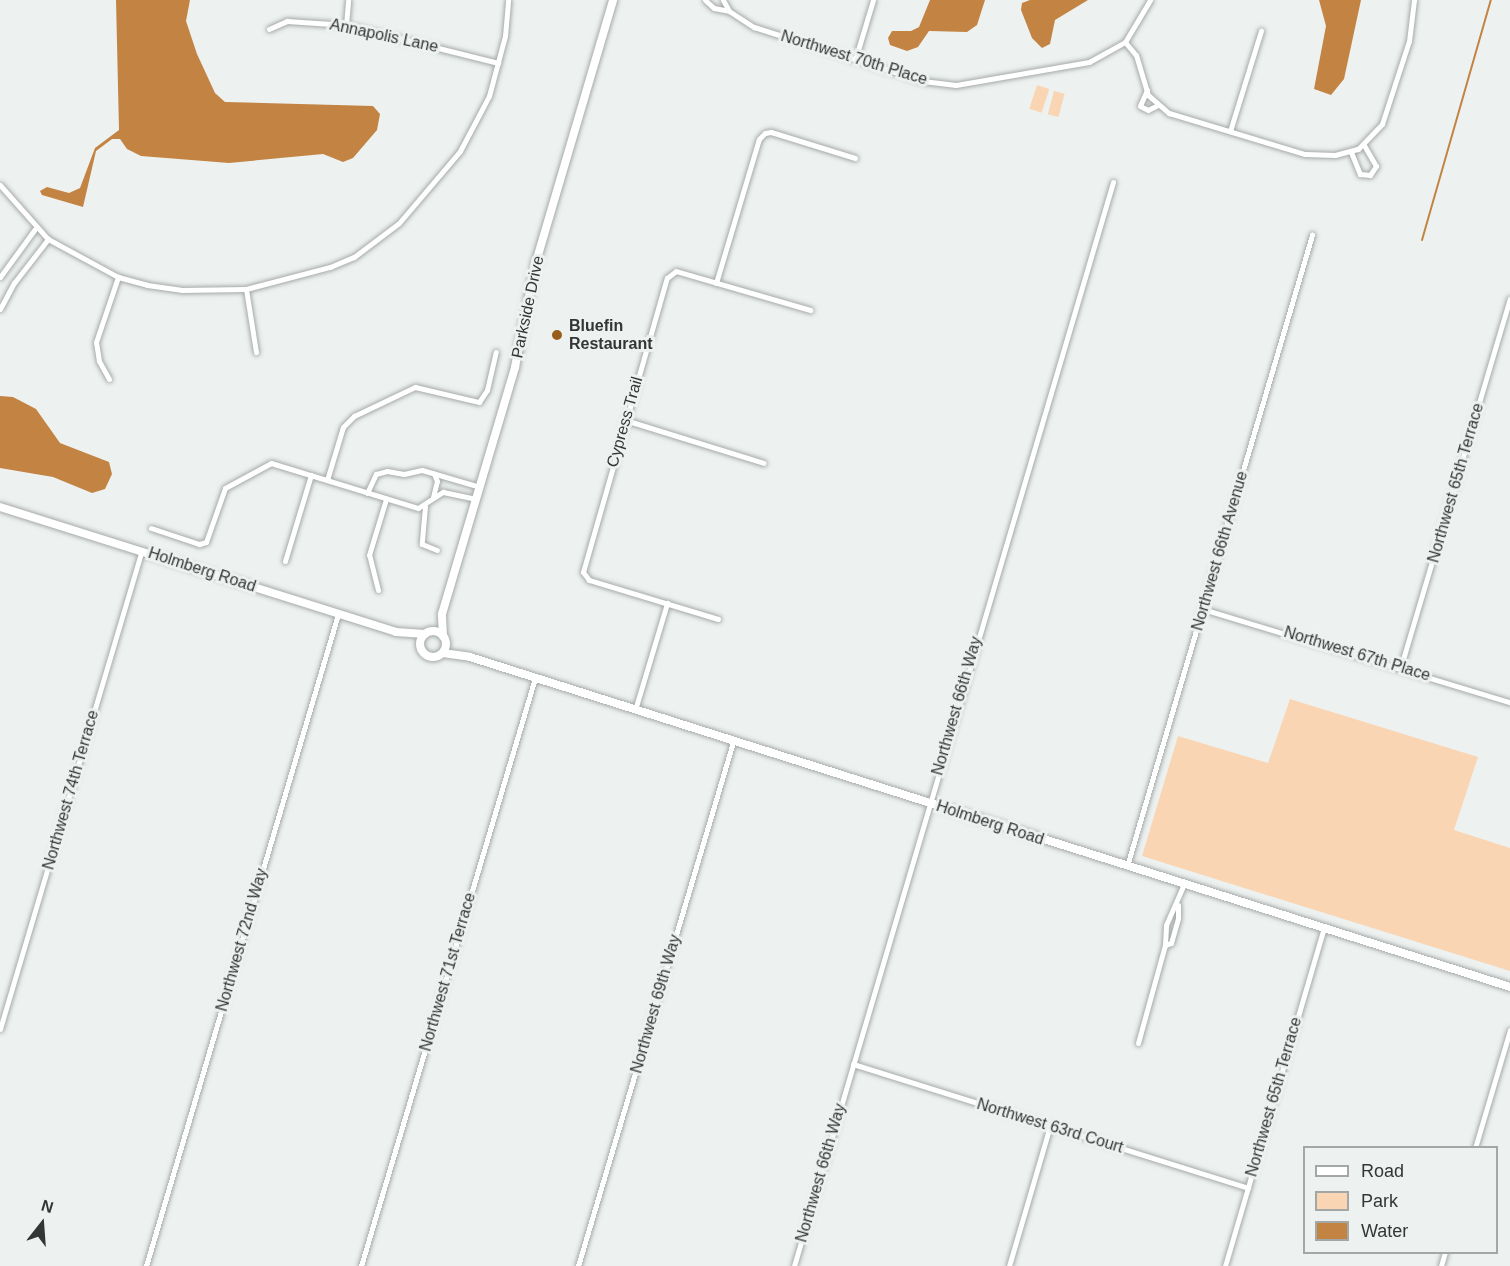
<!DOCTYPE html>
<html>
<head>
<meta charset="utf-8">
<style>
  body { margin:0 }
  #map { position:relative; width:1510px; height:1266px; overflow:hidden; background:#edf2f1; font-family:Helvetica,sans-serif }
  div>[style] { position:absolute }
  .green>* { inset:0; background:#fad5b3; transform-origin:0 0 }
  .water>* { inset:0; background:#c38343 }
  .stream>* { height:2px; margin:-1px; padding:0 1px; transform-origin:1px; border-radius:1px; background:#c38343 }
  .roads { filter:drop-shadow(0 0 2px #a6aaa9) drop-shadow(0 0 2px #a6aaa9) }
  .street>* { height:5px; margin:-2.5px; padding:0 2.5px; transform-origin:2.5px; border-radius:2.5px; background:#fff }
  .secondary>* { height:8px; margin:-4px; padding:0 4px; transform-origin:4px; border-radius:4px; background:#fff }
  .secondary>.ring { margin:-4px; padding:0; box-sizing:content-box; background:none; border:8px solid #fff; border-radius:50% }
  .dots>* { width:16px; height:16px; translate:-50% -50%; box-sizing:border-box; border:3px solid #edf2f1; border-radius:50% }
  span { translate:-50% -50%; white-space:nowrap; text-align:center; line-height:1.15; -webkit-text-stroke:6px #edf2f1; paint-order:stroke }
  .street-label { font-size:16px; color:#343635 }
  .poi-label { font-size:16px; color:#343635; font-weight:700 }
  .left { translate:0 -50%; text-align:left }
  .legend { position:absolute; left:1303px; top:1146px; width:195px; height:108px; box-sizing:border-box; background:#edf2f1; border:2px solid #a3a7a6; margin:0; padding:8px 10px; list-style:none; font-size:18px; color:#343635 }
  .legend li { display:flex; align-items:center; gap:12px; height:30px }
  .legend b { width:30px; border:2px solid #a3a7a6 }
  .north { position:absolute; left:12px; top:1194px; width:60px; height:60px; -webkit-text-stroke:4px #edf2f1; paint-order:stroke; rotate:17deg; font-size:16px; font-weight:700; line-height:24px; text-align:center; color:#343635 }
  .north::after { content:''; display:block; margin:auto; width:21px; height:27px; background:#343635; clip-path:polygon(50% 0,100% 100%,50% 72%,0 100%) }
</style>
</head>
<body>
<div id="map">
  <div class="green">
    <div style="left:1037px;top:85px;width:13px;height:25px;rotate:18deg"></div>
    <div style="left:1054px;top:91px;width:11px;height:24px;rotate:15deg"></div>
    <div style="clip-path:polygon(1290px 699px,1478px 757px,1454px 830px,1510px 848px,1510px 971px,1142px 856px,1178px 736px,1268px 763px)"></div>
  </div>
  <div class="water">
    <div style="clip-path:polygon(116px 0,190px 0,186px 21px,197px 54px,215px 93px,225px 102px,373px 106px,380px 114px,377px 130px,353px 158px,343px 162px,323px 154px,229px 163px,141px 156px,127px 149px,120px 139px,112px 139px,96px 151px,83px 207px,42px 195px,40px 191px,47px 187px,69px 193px,80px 188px,95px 148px,119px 130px)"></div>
    <div style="clip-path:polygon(930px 0,985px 0,977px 25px,967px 32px,929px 31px,918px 47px,907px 51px,890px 45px,888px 38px,892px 31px,911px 31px,919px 27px)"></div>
    <div style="clip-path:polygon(1030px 0,1088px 0,1055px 20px,1050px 44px,1042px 48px,1032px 38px,1021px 10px,1022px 3px)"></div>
    <div style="clip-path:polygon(1319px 0,1361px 0,1344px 79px,1331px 95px,1314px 89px,1326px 26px)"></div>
    <div style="clip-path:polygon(0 396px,13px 397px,36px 409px,60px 443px,109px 462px,112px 474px,105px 489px,92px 493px,53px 477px,0 468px)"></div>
  </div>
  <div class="stream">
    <div style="left:1422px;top:240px;width:250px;rotate:-74deg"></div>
  </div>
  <div class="roads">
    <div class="street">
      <div style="left:705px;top:0;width:12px;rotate:42deg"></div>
      <div style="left:714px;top:8px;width:15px;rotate:11deg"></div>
      <div style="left:723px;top:0;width:13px;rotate:61deg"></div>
      <div style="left:729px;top:11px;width:30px;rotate:33deg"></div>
      <div style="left:754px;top:27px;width:177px;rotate:17.7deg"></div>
      <div style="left:923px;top:81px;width:33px;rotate:7deg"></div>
      <div style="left:956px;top:85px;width:135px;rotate:-9.8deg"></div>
      <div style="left:1089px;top:62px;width:41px;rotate:-29.1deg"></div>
      <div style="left:1125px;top:42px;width:49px;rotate:-59.2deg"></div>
      <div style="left:346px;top:25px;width:25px;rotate:-85deg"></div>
      <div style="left:269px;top:29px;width:20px;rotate:-24deg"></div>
      <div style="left:287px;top:21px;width:59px;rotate:3.9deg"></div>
      <div style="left:346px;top:25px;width:157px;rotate:14deg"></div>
      <div style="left:1125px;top:42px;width:17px;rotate:50deg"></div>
      <div style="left:1136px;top:55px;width:42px;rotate:73.3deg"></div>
      <div style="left:1148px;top:95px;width:28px;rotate:41deg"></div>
      <div style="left:1169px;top:113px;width:142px;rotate:16.8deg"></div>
      <div style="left:1305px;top:154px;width:30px;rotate:2deg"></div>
      <div style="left:1335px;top:155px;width:24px;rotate:-15deg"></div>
      <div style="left:1358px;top:149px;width:35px;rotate:-46deg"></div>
      <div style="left:1382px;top:124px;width:87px;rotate:-72deg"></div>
      <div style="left:1409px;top:41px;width:41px;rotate:-83deg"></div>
      <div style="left:855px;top:60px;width:63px;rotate:-73.3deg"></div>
      <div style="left:1147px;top:90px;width:17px;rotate:114deg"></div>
      <div style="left:1140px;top:106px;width:9px;rotate:27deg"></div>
      <div style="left:1148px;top:110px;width:11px;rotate:-27deg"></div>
      <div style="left:1230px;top:131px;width:105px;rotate:-72.8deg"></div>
      <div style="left:1351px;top:152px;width:24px;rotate:68deg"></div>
      <div style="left:1360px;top:174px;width:10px;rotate:6deg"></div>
      <div style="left:1370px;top:175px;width:11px;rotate:-56deg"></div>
      <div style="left:1376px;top:166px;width:24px;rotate:-120deg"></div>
      <div style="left:0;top:185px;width:72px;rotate:48.4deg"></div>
      <div style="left:48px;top:239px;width:80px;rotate:28.5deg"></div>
      <div style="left:118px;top:277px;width:30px;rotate:15deg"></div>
      <div style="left:147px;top:285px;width:34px;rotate:8deg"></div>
      <div style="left:181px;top:290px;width:65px;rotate:-0.9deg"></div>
      <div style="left:246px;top:289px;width:87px;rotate:-14.7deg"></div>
      <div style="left:330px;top:267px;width:26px;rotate:-23deg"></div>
      <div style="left:354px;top:257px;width:56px;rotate:-37.1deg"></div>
      <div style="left:399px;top:223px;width:94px;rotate:-49.7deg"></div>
      <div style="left:460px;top:151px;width:62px;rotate:-62.2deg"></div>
      <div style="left:489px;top:96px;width:62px;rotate:-75.1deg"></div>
      <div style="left:505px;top:36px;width:36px;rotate:-85deg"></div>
      <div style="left:0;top:277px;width:59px;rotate:-53.9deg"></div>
      <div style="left:716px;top:283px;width:150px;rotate:-73.4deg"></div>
      <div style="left:759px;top:139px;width:8px;rotate:-45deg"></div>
      <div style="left:765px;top:133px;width:6px;rotate:-9deg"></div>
      <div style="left:771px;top:132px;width:88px;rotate:17.2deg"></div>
      <div style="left:246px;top:289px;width:64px;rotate:81deg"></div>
      <div style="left:0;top:309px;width:30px;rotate:-62deg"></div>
      <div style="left:14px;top:283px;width:56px;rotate:-52.3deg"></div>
      <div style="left:109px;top:379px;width:21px;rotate:-119deg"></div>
      <div style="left:99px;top:361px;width:19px;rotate:-99deg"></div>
      <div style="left:96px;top:342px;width:69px;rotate:-71.3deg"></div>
      <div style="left:625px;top:420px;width:145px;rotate:17.2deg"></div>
      <div style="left:327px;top:480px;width:55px;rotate:-73.2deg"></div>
      <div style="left:343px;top:427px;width:16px;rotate:-45deg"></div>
      <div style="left:354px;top:416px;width:68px;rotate:-25.4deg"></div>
      <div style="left:415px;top:387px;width:66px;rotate:13.2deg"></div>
      <div style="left:479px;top:402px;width:14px;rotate:-56deg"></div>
      <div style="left:487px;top:390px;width:39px;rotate:-77deg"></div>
      <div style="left:367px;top:493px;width:21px;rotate:-65deg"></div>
      <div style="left:376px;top:474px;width:11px;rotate:-15deg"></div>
      <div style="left:387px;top:471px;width:17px;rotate:10deg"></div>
      <div style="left:404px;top:474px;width:18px;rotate:-13deg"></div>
      <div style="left:422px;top:470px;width:60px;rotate:16.3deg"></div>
      <div style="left:433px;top:497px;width:16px;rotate:-76deg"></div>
      <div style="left:437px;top:481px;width:8px;rotate:-113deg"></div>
      <div style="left:425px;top:506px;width:38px;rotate:95deg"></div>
      <div style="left:422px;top:544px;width:16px;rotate:22deg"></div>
      <div style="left:151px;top:528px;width:51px;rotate:18.4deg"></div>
      <div style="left:199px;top:544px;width:7px;rotate:-16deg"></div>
      <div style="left:206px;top:542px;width:57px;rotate:-70.6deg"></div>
      <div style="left:225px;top:488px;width:52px;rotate:-28.5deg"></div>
      <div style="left:271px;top:463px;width:154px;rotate:17deg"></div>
      <div style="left:418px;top:508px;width:30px;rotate:-33deg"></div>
      <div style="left:443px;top:492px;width:34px;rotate:12deg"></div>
      <div style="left:285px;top:561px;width:90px;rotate:-73.2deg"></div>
      <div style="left:378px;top:590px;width:36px;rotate:-104deg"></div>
      <div style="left:369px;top:555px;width:59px;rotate:-73.1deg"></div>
      <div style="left:1203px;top:609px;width:321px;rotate:16.9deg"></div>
      <div style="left:718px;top:619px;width:135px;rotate:-163.2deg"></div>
      <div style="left:589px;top:580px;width:10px;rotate:-127deg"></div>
      <div style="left:583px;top:572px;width:306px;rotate:-74.1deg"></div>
      <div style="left:667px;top:278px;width:11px;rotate:-38deg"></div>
      <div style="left:676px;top:271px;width:140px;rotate:16.2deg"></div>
      <div style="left:1401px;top:666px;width:383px;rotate:-73.5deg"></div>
      <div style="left:635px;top:710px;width:112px;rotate:-73.3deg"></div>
      <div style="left:1127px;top:866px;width:658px;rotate:-73.66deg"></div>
      <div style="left:1165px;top:945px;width:6px;rotate:-18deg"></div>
      <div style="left:1171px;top:943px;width:26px;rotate:-74deg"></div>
      <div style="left:1178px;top:918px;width:13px;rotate:-90deg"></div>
      <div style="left:0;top:1029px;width:499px;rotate:-73.5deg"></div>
      <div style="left:1138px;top:1043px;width:102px;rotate:-74.6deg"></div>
      <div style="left:1165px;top:945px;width:20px;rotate:-87deg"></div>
      <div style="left:1166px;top:925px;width:45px;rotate:-66.3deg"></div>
      <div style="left:853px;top:1064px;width:414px;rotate:17.4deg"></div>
      <div style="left:1475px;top:1148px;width:123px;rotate:-73.5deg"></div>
      <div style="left:146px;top:1266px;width:680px;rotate:-73.59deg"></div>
      <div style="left:361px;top:1266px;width:613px;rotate:-73.52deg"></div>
      <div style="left:578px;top:1266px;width:546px;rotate:-73.52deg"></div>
      <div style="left:794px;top:1266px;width:1130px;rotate:-73.6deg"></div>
      <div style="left:1009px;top:1266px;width:146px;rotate:-73.7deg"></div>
      <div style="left:1225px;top:1266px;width:352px;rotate:-73.7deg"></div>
      <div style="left:1441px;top:1266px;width:15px;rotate:-74deg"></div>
    </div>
    <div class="secondary">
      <div style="left:0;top:507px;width:415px;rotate:17.5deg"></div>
      <div style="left:396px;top:632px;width:29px;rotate:4deg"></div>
      <div class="ring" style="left:420px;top:631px;width:18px;height:18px"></div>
      <div style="left:443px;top:636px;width:22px;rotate:-93deg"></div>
      <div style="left:442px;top:614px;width:258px;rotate:-73.5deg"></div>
      <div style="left:515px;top:367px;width:107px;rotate:-78.7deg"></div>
      <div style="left:536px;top:262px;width:273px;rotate:-73.6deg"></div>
      <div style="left:443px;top:653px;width:27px;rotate:8deg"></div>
      <div style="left:470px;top:657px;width:1091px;rotate:17.6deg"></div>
    </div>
  </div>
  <div class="dots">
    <div style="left:557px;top:335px;background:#985e1c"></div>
  </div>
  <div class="street-label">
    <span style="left:384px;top:36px;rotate:12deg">Annapolis Lane</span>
    <span style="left:854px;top:58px;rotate:17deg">Northwest 70th Place</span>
    <span style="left:528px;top:307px;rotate:-78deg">Parkside Drive</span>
    <span style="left:625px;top:422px;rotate:-74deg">Cypress Trail</span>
    <span style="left:1456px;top:483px;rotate:-74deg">Northwest 65th Terrace</span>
    <span style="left:1220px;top:551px;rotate:-74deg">Northwest 66th Avenue</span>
    <span style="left:202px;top:570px;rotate:18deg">Holmberg Road</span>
    <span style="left:1357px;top:654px;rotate:17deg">Northwest 67th Place</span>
    <span style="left:957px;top:706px;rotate:-74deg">Northwest 66th Way</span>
    <span style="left:71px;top:790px;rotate:-74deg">Northwest 74th Terrace</span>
    <span style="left:990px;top:823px;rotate:18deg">Holmberg Road</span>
    <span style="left:242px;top:940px;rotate:-74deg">Northwest 72nd Way</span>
    <span style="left:448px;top:972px;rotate:-74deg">Northwest 71st Terrace</span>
    <span style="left:656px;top:1004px;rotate:-74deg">Northwest 69th Way</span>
    <span style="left:1274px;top:1097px;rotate:-74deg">Northwest 65th Terrace</span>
    <span style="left:1050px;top:1126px;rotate:17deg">Northwest 63rd Court</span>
    <span style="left:821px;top:1173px;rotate:-74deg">Northwest 66th Way</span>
  </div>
  <div class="poi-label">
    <span class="left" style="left:569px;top:335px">Bluefin<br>Restaurant</span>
  </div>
  <ul class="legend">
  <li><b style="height:8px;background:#fff"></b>Road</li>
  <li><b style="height:16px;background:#fad5b3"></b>Park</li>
  <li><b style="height:16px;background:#c38343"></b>Water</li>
  </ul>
  <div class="north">N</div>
</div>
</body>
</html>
